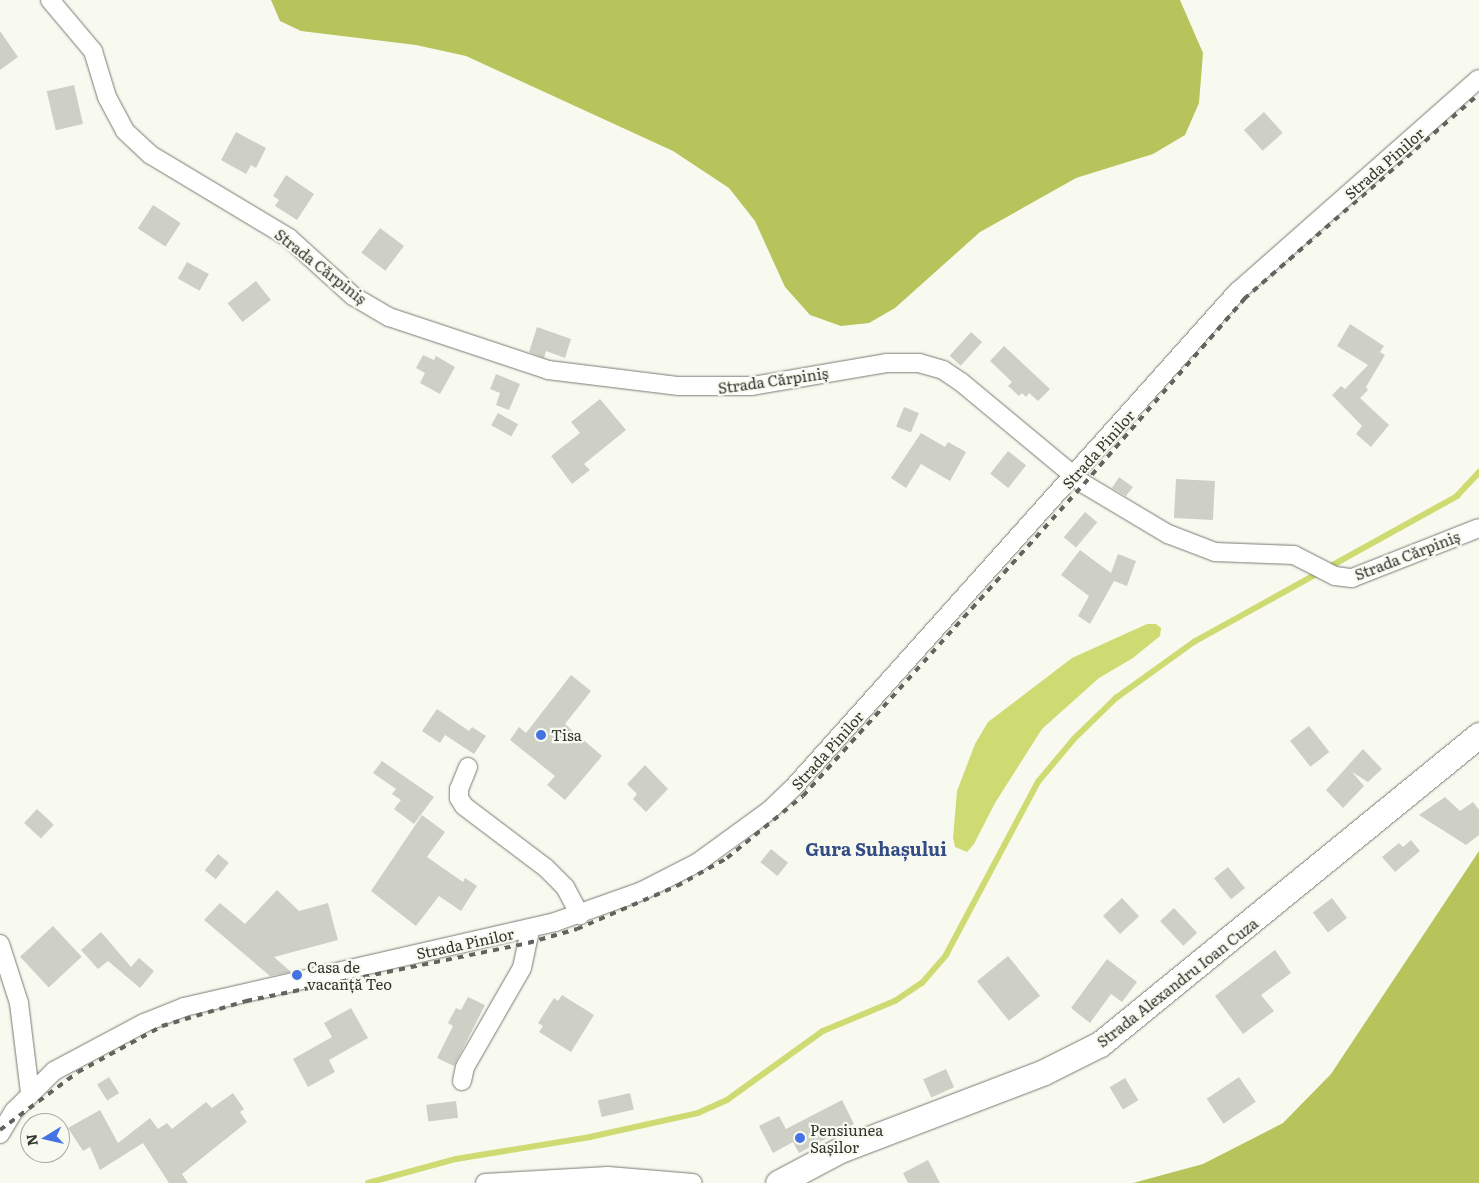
<!DOCTYPE html>
<html>
<head>
<meta charset="utf-8">
<style>
  body { margin:0 }
  #map { position:relative; width:1479px; height:1183px; overflow:hidden; background:#f8faf0; font-family:Literata,serif }
  div>[style] { position:absolute }
  .forest>* { inset:0; background:#b7c35b }
  .water>* { inset:0; background:#cedb73 }
  .stream>* { height:5.5px; margin:-2.75px; padding:0 2.75px; transform-origin:2.75px; border-radius:2.75px; background:#cedb73 }
  .building>* { inset:0; background:#ced0c5; transform-origin:0 0 }
  .roads { filter:drop-shadow(0 0 1px #787a71) drop-shadow(0 0 1px #787a71) }
  .minor>* { height:18px; margin:-9px; padding:0 9px; transform-origin:9px; border-radius:9px; background:#fff }
  .secondary>* { height:25px; margin:-12.5px; padding:0 12.5px; transform-origin:12.5px; border-radius:12.5px; background:#fff }
  .rail>* { height:4px; margin-top:-2px; transform-origin:0; background:repeating-linear-gradient(90deg,#64645f 0 6px,transparent 0 12px) }
  .dots>* { width:14px; height:14px; translate:-50% -50%; box-sizing:border-box; border:2px solid #f8faf0; border-radius:50% }
  span { translate:-50% -50%; white-space:nowrap; text-align:center; line-height:1.15; -webkit-text-stroke:4.5px #f8faf0; paint-order:stroke }
  .street-label { font-size:15px; color:#33332f }
  .poi-label { font-size:15px; color:#33332f }
  .left { translate:0 -50%; text-align:left }
  .quarter-label { font-size:18px; color:#344c86; font-weight:700 }
  .north { position:absolute; left:20px; top:1113px; width:50px; height:50px; box-sizing:border-box; background:#f8faf0; border:1px solid #a9aaa3; border-radius:50%; rotate:261deg; font-size:14px; font-weight:700; line-height:20px; text-align:center; color:#33332f }
  .north::after { content:''; display:block; margin:auto; width:18px; height:22px; background:#4573e4; clip-path:polygon(50% 0,100% 100%,50% 72%,0 100%) }
</style>
</head>
<body>
<div id="map">
  <div class="forest">
    <div style="clip-path:polygon(271px 0,1180px 0,1203px 53px,1199px 103px,1185px 135px,1153px 154px,1076px 178px,980px 232px,895px 308px,869px 323px,841px 326px,810px 315px,785px 287px,755px 221px,729px 188px,673px 151px,466px 56px,416px 45px,301px 31px,280px 21px)"></div>
    <div style="clip-path:polygon(1479px 851px,1479px 1183px,1133px 1183px,1203px 1164px,1283px 1123px,1331px 1074px)"></div>
  </div>
  <div class="water">
    <div style="clip-path:polygon(1147px 624px,1156px 624px,1161px 628px,1160px 636px,1133px 658px,1099px 678px,1042px 729px,995px 803px,974px 844px,967px 852px,955px 847px,953px 838px,957px 791px,975px 744px,988px 722px,1072px 658px)"></div>
  </div>
  <div class="stream">
    <div style="left:368px;top:1183px;width:91px;rotate:-15.3deg"></div>
    <div style="left:456px;top:1159px;width:136px;rotate:-9.3deg"></div>
    <div style="left:590px;top:1137px;width:111px;rotate:-12.5deg"></div>
    <div style="left:698px;top:1113px;width:32px;rotate:-24deg"></div>
    <div style="left:727px;top:1100px;width:118px;rotate:-35.7deg"></div>
    <div style="left:823px;top:1031px;width:78px;rotate:-22.6deg"></div>
    <div style="left:895px;top:1001px;width:32px;rotate:-34deg"></div>
    <div style="left:922px;top:983px;width:37px;rotate:-49deg"></div>
    <div style="left:946px;top:955px;width:196px;rotate:-62deg"></div>
    <div style="left:1038px;top:782px;width:56px;rotate:-50.1deg"></div>
    <div style="left:1074px;top:739px;width:59px;rotate:-44.3deg"></div>
    <div style="left:1116px;top:698px;width:96px;rotate:-35.7deg"></div>
    <div style="left:1194px;top:642px;width:301px;rotate:-29deg"></div>
    <div style="left:1457px;top:496px;width:33px;rotate:-47deg"></div>
  </div>
  <div class="building">
    <div style="clip-path:polygon(0 31px,18px 57px,0 70px)"></div>
    <div style="left:74px;top:85px;width:40px;height:28px;rotate:77deg"></div>
    <div style="left:1264px;top:112px;width:28px;height:27px;rotate:48deg"></div>
    <div style="clip-path:polygon(236px 132px,266px 148px,256px 168px,251px 165px,246px 174px,221px 160px)"></div>
    <div style="clip-path:polygon(286px 175px,314px 194px,297px 220px,275px 206px,279px 200px,273px 196px)"></div>
    <div style="left:153px;top:205px;width:33px;height:28px;rotate:33deg"></div>
    <div style="left:380px;top:228px;width:30px;height:31px;rotate:37deg"></div>
    <div style="left:187px;top:262px;width:25px;height:19px;rotate:29deg"></div>
    <div style="left:256px;top:281px;width:24px;height:36px;rotate:52deg"></div>
    <div style="clip-path:polygon(1350px 324px,1384px 346px,1380px 352px,1385px 355px,1366px 387px,1368px 390px,1360px 398px,1389px 425px,1371px 447px,1356px 434px,1362px 426px,1332px 395px,1341px 386px,1345px 389px,1368px 365px,1337px 346px)"></div>
    <div style="clip-path:polygon(537px 327px,571px 339px,565px 358px,546px 351px,544px 358px,529px 352px)"></div>
    <div style="left:971px;top:332px;width:15px;height:32px;rotate:42deg"></div>
    <div style="clip-path:polygon(1004px 346px,1050px 389px,1038px 401px,1029px 393px,1026px 397px,1022px 393px,1019px 396px,1008px 386px,1012px 382px,990px 361px)"></div>
    <div style="clip-path:polygon(423px 355px,434px 360px,436px 356px,455px 367px,440px 394px,420px 383px,425px 373px,416px 368px)"></div>
    <div style="clip-path:polygon(496px 374px,520px 384px,509px 410px,496px 405px,500px 393px,490px 389px)"></div>
    <div style="clip-path:polygon(600px 399px,626px 430px,584px 464px,590px 470px,572px 484px,551px 456px,580px 433px,571px 422px)"></div>
    <div style="left:904px;top:407px;width:16px;height:21px;rotate:22deg"></div>
    <div style="left:498px;top:413px;width:23px;height:14px;rotate:29deg"></div>
    <div style="clip-path:polygon(921px 433px,945px 447px,948px 442px,966px 452px,950px 481px,921px 464px,906px 488px,891px 478px)"></div>
    <div style="left:1008px;top:451px;width:23px;height:29px;rotate:38deg"></div>
    <div style="clip-path:polygon(1119px 477px,1133px 487px,1126px 496px,1112px 488px)"></div>
    <div style="left:1176px;top:479px;width:39px;height:39px;rotate:3deg"></div>
    <div style="left:1085px;top:512px;width:16px;height:33px;rotate:40deg"></div>
    <div style="clip-path:polygon(1080px 550px,1111px 573px,1118px 554px,1136px 561px,1127px 586px,1114px 581px,1090px 624px,1078px 616px,1089px 596px,1061px 575px)"></div>
    <div style="clip-path:polygon(571px 675px,591px 691px,565px 724px,602px 756px,565px 800px,547px 785px,555px 776px,510px 740px,519px 727px,526px 733px)"></div>
    <div style="clip-path:polygon(437px 709px,469px 731px,472px 727px,486px 736px,474px 754px,445px 735px,440px 743px,422px 731px)"></div>
    <div style="left:1309px;top:726px;width:33px;height:24px;rotate:52deg"></div>
    <div style="clip-path:polygon(1363px 749px,1382px 769px,1368px 782px,1352px 772px,1364px 786px,1343px 808px,1326px 790px)"></div>
    <div style="clip-path:polygon(382px 761px,434px 797px,414px 824px,394px 809px,401px 800px,392px 794px,396px 789px,373px 773px)"></div>
    <div style="clip-path:polygon(645px 765px,668px 789px,646px 812px,633px 799px,637px 794px,627px 784px)"></div>
    <div style="clip-path:polygon(1445px 797px,1460px 811px,1473px 802px,1479px 810px,1479px 835px,1466px 845px,1419px 815px)"></div>
    <div style="left:37px;top:809px;width:23px;height:19px;rotate:43deg"></div>
    <div style="clip-path:polygon(422px 815px,445px 832px,427px 857px,463px 882px,465px 878px,477px 886px,461px 911px,439px 896px,416px 926px,371px 891px)"></div>
    <div style="clip-path:polygon(1411px 840px,1420px 851px,1395px 872px,1382px 857px,1399px 843px,1403px 847px)"></div>
    <div style="left:771px;top:849px;width:22px;height:17px;rotate:39deg"></div>
    <div style="left:218px;top:854px;width:14px;height:21px;rotate:39deg"></div>
    <div style="left:1228px;top:867px;width:27px;height:18px;rotate:51deg"></div>
    <div style="clip-path:polygon(277px 890px,299px 911px,328px 903px,338px 940px,274px 957px,291px 972px,270px 976px,204px 920px,220px 903px,245px 924px)"></div>
    <div style="left:1122px;top:898px;width:25px;height:26px;rotate:47deg"></div>
    <div style="left:1332px;top:898px;width:25px;height:24px;rotate:53deg"></div>
    <div style="left:1174px;top:908px;width:34px;height:19px;rotate:47deg"></div>
    <div style="left:53px;top:926px;width:42px;height:45px;rotate:47deg"></div>
    <div style="clip-path:polygon(101px 932px,131px 967px,139px 958px,154px 971px,140px 988px,108px 961px,98px 969px,81px 950px)"></div>
    <div style="clip-path:polygon(1275px 950px,1291px 973px,1261px 995px,1274px 1011px,1243px 1034px,1215px 996px)"></div>
    <div style="left:1008px;top:956px;width:51px;height:40px;rotate:51deg"></div>
    <div style="clip-path:polygon(1107px 959px,1137px 982px,1122px 1002px,1111px 994px,1090px 1023px,1071px 1008px)"></div>
    <div style="clip-path:polygon(562px 995px,594px 1015px,571px 1052px,539px 1032px,543px 1026px,538px 1023px,554px 998px,558px 1001px)"></div>
    <div style="clip-path:polygon(468px 997px,485px 1005px,454px 1066px,437px 1058px,453px 1026px,448px 1023px,456px 1008px,461px 1010px)"></div>
    <div style="clip-path:polygon(351px 1008px,368px 1038px,329px 1060px,335px 1072px,308px 1087px,293px 1059px,332px 1037px,324px 1023px)"></div>
    <div style="left:946px;top:1069px;width:20px;height:25px;rotate:66deg"></div>
    <div style="left:109px;top:1077px;width:19px;height:14px;rotate:58deg"></div>
    <div style="left:1239px;top:1077px;width:30px;height:39px;rotate:56deg"></div>
    <div style="left:1125px;top:1078px;width:26px;height:18px;rotate:59deg"></div>
    <div style="clip-path:polygon(233px 1093px,244px 1109px,240px 1112px,247px 1122px,182px 1174px,188px 1183px,169px 1183px,143px 1143px,100px 1170px,90px 1147px,83px 1151px,68px 1128px,100px 1110px,118px 1143px,150px 1118px,158px 1129px,167px 1123px,172px 1129px,206px 1102px,212px 1108px)"></div>
    <div style="left:630px;top:1093px;width:17px;height:33px;rotate:77deg"></div>
    <div style="clip-path:polygon(842px 1100px,854px 1124px,799px 1153px,793px 1142px,773px 1153px,759px 1126px,779px 1116px,786px 1129px)"></div>
    <div style="left:456px;top:1101px;width:17px;height:30px;rotate:83deg"></div>
    <div style="clip-path:polygon(928px 1160px,940px 1183px,908px 1183px,903px 1173px)"></div>
  </div>
  <div class="roads">
    <div class="minor">
      <div style="left:50px;top:0;width:67px;rotate:49.9deg"></div>
      <div style="left:93px;top:51px;width:48px;rotate:73.1deg"></div>
      <div style="left:107px;top:97px;width:38px;rotate:62deg"></div>
      <div style="left:125px;top:131px;width:35px;rotate:43deg"></div>
      <div style="left:151px;top:155px;width:161px;rotate:31deg"></div>
      <div style="left:289px;top:238px;width:86px;rotate:42.2deg"></div>
      <div style="left:353px;top:296px;width:42px;rotate:30.3deg"></div>
      <div style="left:389px;top:317px;width:168px;rotate:18.4deg"></div>
      <div style="left:548px;top:370px;width:132px;rotate:7deg"></div>
      <div style="left:679px;top:386px;width:73px"></div>
      <div style="left:752px;top:386px;width:136px;rotate:-9.7deg"></div>
      <div style="left:886px;top:363px;width:33px"></div>
      <div style="left:919px;top:363px;width:25px;rotate:16deg"></div>
      <div style="left:943px;top:370px;width:22px;rotate:34deg"></div>
      <div style="left:961px;top:382px;width:160px;rotate:39.7deg"></div>
      <div style="left:1084px;top:484px;width:98px;rotate:30.8deg"></div>
      <div style="left:1168px;top:534px;width:50px;rotate:21deg"></div>
      <div style="left:1215px;top:552px;width:79px;rotate:2.2deg"></div>
      <div style="left:1294px;top:555px;width:46px;rotate:27.1deg"></div>
      <div style="left:1335px;top:576px;width:17px;rotate:7deg"></div>
      <div style="left:1352px;top:578px;width:136px;rotate:-21.5deg"></div>
      <div style="left:468px;top:767px;width:24px;rotate:112deg"></div>
      <div style="left:459px;top:789px;width:9px;rotate:90deg"></div>
      <div style="left:459px;top:798px;width:9px;rotate:58deg"></div>
      <div style="left:464px;top:806px;width:103px;rotate:37.1deg"></div>
      <div style="left:546px;top:868px;width:27px;rotate:45deg"></div>
      <div style="left:565px;top:887px;width:32px;rotate:62deg"></div>
      <div style="left:0;top:944px;width:62px;rotate:72.1deg"></div>
      <div style="left:19px;top:1003px;width:91px;rotate:83deg"></div>
      <div style="left:462px;top:1081px;width:14px;rotate:-78deg"></div>
      <div style="left:465px;top:1067px;width:114px;rotate:-60.1deg"></div>
      <div style="left:522px;top:968px;width:40px;rotate:-78deg"></div>
      <div style="left:0;top:1134px;width:27px;rotate:-59deg"></div>
      <div style="left:14px;top:1111px;width:57px;rotate:-45deg"></div>
      <div style="left:54px;top:1071px;width:102px;rotate:-28.1deg"></div>
      <div style="left:144px;top:1023px;width:43px;rotate:-21.8deg"></div>
      <div style="left:184px;top:1007px;width:381px;rotate:-12.9deg"></div>
      <div style="left:555px;top:922px;width:92px;rotate:-19.6deg"></div>
      <div style="left:642px;top:891px;width:62px;rotate:-27deg"></div>
      <div style="left:697px;top:863px;width:90px;rotate:-36deg"></div>
      <div style="left:770px;top:810px;width:32px;rotate:-44deg"></div>
      <div style="left:793px;top:788px;width:666px;rotate:-48.17deg"></div>
      <div style="left:1237px;top:292px;width:322px;rotate:-41.4deg"></div>
      <div style="left:485px;top:1183px;width:123px;rotate:-3.3deg"></div>
      <div style="left:608px;top:1176px;width:85px;rotate:4.7deg"></div>
    </div>
    <div class="secondary">
      <div style="left:778px;top:1183px;width:70px;rotate:-28deg"></div>
      <div style="left:840px;top:1150px;width:218px;rotate:-20.9deg"></div>
      <div style="left:1044px;top:1072px;width:63px;rotate:-26.6deg"></div>
      <div style="left:1100px;top:1044px;width:489px;rotate:-39.2deg"></div>
    </div>
  </div>
  <div class="rail">
    <div style="left:0;top:1130px;width:97px;rotate:-36.6deg"></div>
    <div style="left:78px;top:1072px;width:96px;rotate:-28.7deg"></div>
    <div style="left:162px;top:1026px;width:88px;rotate:-16.6deg"></div>
    <div style="left:246px;top:1001px;width:288px;rotate:-11.6deg"></div>
    <div style="left:528px;top:943px;width:51px;rotate:-15.9deg"></div>
    <div style="left:577px;top:929px;width:109px;rotate:-23.3deg"></div>
    <div style="left:677px;top:886px;width:57px;rotate:-29.2deg"></div>
    <div style="left:727px;top:858px;width:98px;rotate:-39.2deg"></div>
    <div style="left:803px;top:796px;width:420px;rotate:-48deg"></div>
    <div style="left:1084px;top:484px;width:245px;rotate:-49.1deg"></div>
    <div style="left:1244px;top:299px;width:312px;rotate:-41.1deg"></div>
  </div>
  <div class="dots">
    <div style="left:541px;top:735px;background:#4573e4"></div>
    <div style="left:297px;top:975px;background:#4573e4"></div>
    <div style="left:800px;top:1138px;background:#4573e4"></div>
  </div>
  <div class="street-label">
    <span style="left:1384px;top:163px;rotate:-41deg">Strada Pinilor</span>
    <span style="left:321px;top:266px;rotate:38deg">Strada Cărpiniș</span>
    <span style="left:773px;top:380px;rotate:-8deg">Strada Cărpiniș</span>
    <span style="left:1098px;top:449px;rotate:-48deg">Strada Pinilor</span>
    <span style="left:1407px;top:555px;rotate:-21deg">Strada Cărpiniș</span>
    <span style="left:827px;top:750px;rotate:-48deg">Strada Pinilor</span>
    <span style="left:465px;top:943px;rotate:-12deg">Strada Pinilor</span>
    <span style="left:1177px;top:982px;rotate:-38deg">Strada Alexandru Ioan Cuza</span>
  </div>
  <div class="poi-label">
    <span class="left" style="left:551px;top:735px">Tisa</span>
    <span class="left" style="left:307px;top:975px">Casa de<br>vacanță Teo</span>
    <span class="left" style="left:810px;top:1138px">Pensiunea<br>Sașilor</span>
  </div>
  <div class="quarter-label">
    <span style="left:876px;top:849px">Gura Suhașului</span>
  </div>
  <div class="north">N</div>
</div>
</body>
</html>
